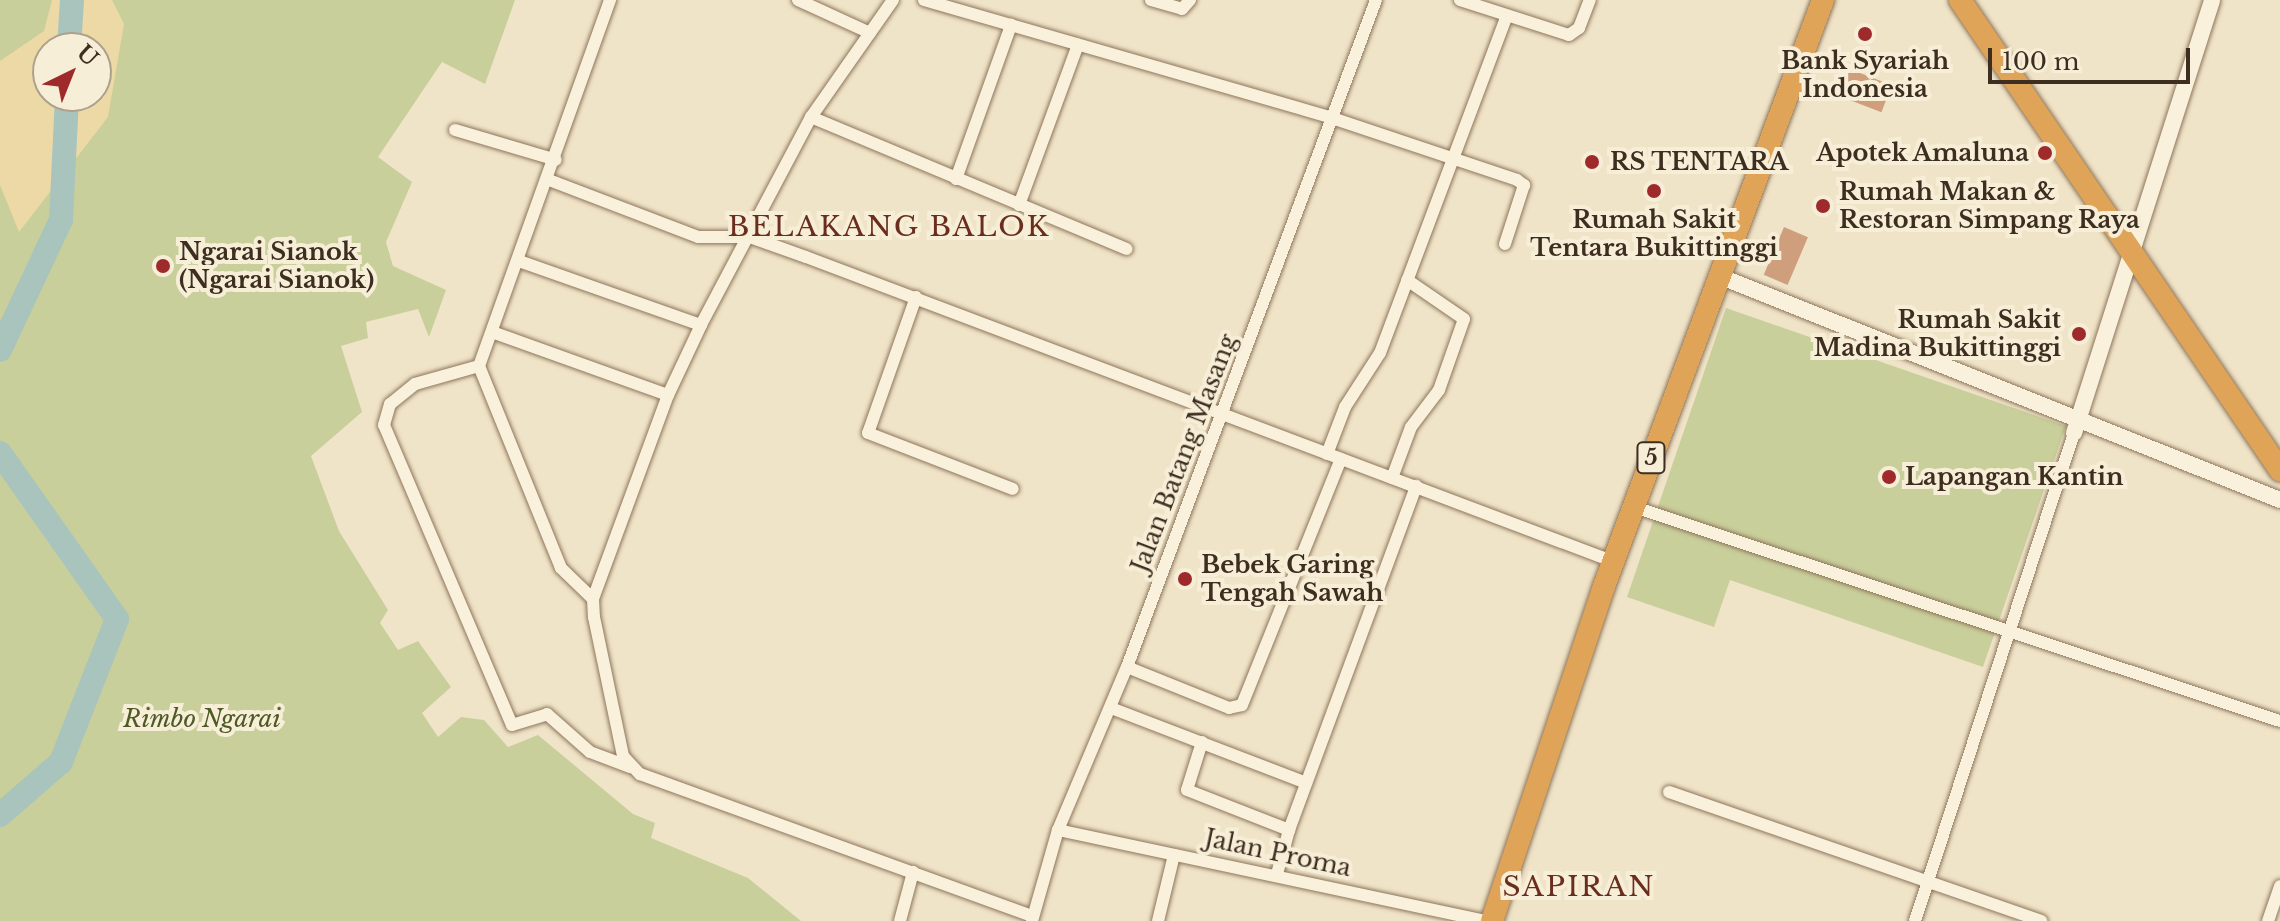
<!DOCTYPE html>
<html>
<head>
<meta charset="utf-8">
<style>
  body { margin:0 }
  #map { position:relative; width:2280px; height:921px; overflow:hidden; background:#f0e4c8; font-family:"Libre Baskerville",serif }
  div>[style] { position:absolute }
  .green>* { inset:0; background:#c9cf9b }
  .sand>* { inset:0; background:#ecd9a5 }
  .river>* { height:24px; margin:-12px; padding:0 12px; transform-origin:12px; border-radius:12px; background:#a9c4bc }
  .building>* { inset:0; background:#cf9f7d; transform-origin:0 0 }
  .roads { filter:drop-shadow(0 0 2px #8d765c) drop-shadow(0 0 2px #8d765c) }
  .street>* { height:12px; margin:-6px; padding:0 6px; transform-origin:6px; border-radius:6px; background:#faf1dc }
  .secondary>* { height:16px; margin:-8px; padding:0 8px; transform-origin:8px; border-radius:8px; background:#faf1dc }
  .highway>* { height:22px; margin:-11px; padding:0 11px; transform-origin:11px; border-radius:11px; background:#e0a458 }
  .dots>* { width:22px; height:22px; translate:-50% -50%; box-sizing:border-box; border:4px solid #f7eed8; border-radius:50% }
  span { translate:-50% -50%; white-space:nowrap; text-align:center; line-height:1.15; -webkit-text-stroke:8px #f7eed8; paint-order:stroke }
  .shield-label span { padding:2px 6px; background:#f7eed8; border:2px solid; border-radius:6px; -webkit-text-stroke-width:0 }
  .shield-label { font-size:22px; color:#3d2e20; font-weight:700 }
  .poi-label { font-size:24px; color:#3d2e20; font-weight:700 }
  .right { translate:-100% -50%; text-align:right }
  .left { translate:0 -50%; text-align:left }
  .street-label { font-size:24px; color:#3d2e20 }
  .park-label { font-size:24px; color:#4d5a26; font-style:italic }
  .quarter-label { font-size:28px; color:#6b2e1e; letter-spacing:2px }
  .north { position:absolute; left:32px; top:32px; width:80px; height:80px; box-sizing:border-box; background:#f7eed8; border:2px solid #ada18e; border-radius:50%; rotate:43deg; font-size:22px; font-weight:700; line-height:32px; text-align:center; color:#3d2e20 }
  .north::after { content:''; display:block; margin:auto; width:28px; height:36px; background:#9e2a2b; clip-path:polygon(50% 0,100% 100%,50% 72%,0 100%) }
  .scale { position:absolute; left:1988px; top:48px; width:202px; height:36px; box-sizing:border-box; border:4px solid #3d2e20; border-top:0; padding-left:10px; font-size:24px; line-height:28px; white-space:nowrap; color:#3d2e20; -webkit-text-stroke:6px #f7eed8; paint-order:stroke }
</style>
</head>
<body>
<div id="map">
  <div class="green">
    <div style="clip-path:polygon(evenodd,0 0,515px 0,485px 84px,442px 62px,378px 157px,412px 182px,386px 242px,393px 266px,446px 290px,429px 337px,418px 309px,366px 322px,368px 338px,341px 346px,362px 412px,311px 456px,339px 531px,388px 610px,380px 623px,398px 650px,418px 641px,451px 687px,422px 713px,438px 737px,461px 717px,484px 720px,508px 747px,538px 735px,633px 814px,655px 823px,651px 838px,748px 878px,801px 921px,0 921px,0 0,48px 48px,96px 48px,96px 96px,48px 96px,48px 48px)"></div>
    <div style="clip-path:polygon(1726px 308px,2066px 426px,1983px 667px,1730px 580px,1714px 627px,1627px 597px)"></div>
  </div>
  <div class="sand">
    <div style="clip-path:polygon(evenodd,52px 0,112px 0,124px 24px,108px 117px,19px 232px,0 185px,0 61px,44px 31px,52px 0,48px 48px,96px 48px,96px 96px,48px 96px,48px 48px)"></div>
  </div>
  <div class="river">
    <div style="left:69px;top:48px;width:48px;rotate:-86.4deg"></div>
    <div style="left:0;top:350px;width:144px;rotate:-64.9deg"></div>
    <div style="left:61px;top:220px;width:124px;rotate:-87.2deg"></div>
    <div style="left:0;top:453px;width:203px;rotate:54.8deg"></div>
    <div style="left:117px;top:619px;width:154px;rotate:111.4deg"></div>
    <div style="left:61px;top:762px;width:81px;rotate:139deg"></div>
  </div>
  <div class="building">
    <div style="left:1847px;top:68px;width:48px;height:29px;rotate:21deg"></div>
    <div style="left:1784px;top:227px;width:26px;height:52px;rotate:23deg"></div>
  </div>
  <div class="roads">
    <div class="street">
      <div style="left:798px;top:0;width:79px;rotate:24.6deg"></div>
      <div style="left:893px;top:0;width:143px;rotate:125deg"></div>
      <div style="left:811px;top:117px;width:235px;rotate:117.9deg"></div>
      <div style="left:701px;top:325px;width:77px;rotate:115.2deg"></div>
      <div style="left:668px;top:395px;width:217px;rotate:110.2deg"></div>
      <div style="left:593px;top:599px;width:18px;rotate:87deg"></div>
      <div style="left:594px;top:617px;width:142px;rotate:78.2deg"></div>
      <div style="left:623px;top:756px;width:25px;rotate:47deg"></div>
      <div style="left:640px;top:774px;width:418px;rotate:19.9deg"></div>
      <div style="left:924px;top:0;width:428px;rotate:16.1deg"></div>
      <div style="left:1335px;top:119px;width:192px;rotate:18.5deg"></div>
      <div style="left:1517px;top:180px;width:9px;rotate:36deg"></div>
      <div style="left:1524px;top:185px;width:62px;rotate:107.9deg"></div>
      <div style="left:1151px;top:0;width:32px;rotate:16deg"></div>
      <div style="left:1182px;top:9px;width:12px;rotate:-48deg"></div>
      <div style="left:1460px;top:0;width:114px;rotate:17.8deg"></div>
      <div style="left:1569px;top:35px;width:12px;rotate:-35deg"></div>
      <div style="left:1579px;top:28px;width:30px;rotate:-69deg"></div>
      <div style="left:811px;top:117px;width:342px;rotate:22.7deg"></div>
      <div style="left:455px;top:130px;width:105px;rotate:16.5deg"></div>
      <div style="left:956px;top:179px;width:164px;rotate:-70.3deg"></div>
      <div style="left:549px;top:180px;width:160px;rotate:20.9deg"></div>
      <div style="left:698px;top:237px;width:52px"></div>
      <div style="left:750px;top:237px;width:59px;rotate:19.7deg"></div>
      <div style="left:806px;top:257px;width:861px;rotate:20.67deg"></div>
      <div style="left:1019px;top:205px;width:171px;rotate:-69.8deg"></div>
      <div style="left:519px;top:261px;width:193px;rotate:19.4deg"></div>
      <div style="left:916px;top:297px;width:144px;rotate:109.4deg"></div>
      <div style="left:868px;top:433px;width:155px;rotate:21.1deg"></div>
      <div style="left:492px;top:332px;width:187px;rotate:19.7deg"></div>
      <div style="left:479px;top:366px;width:66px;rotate:164.3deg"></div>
      <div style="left:415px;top:384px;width:32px;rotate:141deg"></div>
      <div style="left:390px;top:404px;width:22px;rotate:106deg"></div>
      <div style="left:384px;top:425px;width:326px;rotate:66.9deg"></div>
      <div style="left:512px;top:725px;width:37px;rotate:-17deg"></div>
      <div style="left:547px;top:714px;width:57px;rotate:41.5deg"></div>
      <div style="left:590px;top:752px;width:43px;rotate:20.6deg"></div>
      <div style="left:1327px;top:454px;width:50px;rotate:-69deg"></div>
      <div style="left:1345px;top:407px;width:64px;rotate:-57.1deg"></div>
      <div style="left:1380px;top:353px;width:360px;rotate:-69.4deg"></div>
      <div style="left:1392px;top:478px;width:54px;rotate:-69.6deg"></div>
      <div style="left:1411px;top:427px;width:46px;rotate:-52.9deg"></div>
      <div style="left:1439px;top:390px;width:75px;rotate:-70.6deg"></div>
      <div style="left:1464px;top:319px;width:69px;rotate:-145.6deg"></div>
      <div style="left:1634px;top:507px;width:681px;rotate:18.33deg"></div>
      <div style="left:593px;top:599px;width:45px;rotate:-135.9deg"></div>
      <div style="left:561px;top:568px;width:218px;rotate:-112.1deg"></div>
      <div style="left:479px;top:366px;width:389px;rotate:-70.3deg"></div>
      <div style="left:1127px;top:667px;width:110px;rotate:21.9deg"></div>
      <div style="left:1229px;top:708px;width:13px;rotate:-13deg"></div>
      <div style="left:1242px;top:705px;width:265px;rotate:-68.1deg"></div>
      <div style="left:1111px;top:708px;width:209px;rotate:21deg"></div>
      <div style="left:1202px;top:742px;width:50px;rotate:107.4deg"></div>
      <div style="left:1187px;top:790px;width:110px;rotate:21.4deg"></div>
      <div style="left:1289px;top:830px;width:367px;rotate:-69.7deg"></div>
      <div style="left:1669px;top:792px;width:394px;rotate:19.1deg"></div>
      <div style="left:1058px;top:830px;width:439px;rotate:12deg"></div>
      <div style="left:1277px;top:874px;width:46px;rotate:-74.7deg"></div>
      <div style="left:900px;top:921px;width:51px;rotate:-75.1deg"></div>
      <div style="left:1032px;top:921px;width:95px;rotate:-74.1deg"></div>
      <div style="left:1058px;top:830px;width:177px;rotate:-67.1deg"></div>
      <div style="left:1127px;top:667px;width:712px;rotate:-69.53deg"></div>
      <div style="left:1158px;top:921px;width:68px;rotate:-76.4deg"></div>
      <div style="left:1915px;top:921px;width:513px;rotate:-71.95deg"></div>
      <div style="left:2268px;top:921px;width:37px;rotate:-71deg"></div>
    </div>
    <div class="secondary">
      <div style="left:1719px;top:276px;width:604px;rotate:21.77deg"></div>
      <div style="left:2074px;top:433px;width:454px;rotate:-72.3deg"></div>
    </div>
    <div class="highway">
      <div style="left:1960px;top:0;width:569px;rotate:55.75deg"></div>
      <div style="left:1492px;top:921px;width:350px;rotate:-71.5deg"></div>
      <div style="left:1603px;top:589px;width:629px;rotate:-69.52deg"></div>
    </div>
  </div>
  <div class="dots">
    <div style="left:1865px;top:34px;background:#9e2a2b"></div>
    <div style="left:2045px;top:153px;background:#9e2a2b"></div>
    <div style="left:1592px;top:162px;background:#9e2a2b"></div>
    <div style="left:1654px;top:191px;background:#9e2a2b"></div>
    <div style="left:1823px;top:206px;background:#9e2a2b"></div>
    <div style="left:163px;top:266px;background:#9e2a2b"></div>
    <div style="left:2079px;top:334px;background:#9e2a2b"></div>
    <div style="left:1889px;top:477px;background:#9e2a2b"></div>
    <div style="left:1185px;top:579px;background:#9e2a2b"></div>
  </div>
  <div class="shield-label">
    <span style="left:1651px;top:458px">5</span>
  </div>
  <div class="poi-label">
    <span style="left:1865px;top:75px">Bank Syariah<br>Indonesia</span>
    <span class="right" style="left:2029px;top:153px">Apotek Amaluna</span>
    <span class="left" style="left:1610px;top:162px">RS TENTARA</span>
    <span class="left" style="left:1839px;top:206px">Rumah Makan &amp;<br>Restoran Simpang Raya</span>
    <span style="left:1654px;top:234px">Rumah Sakit<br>Tentara Bukittinggi</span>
    <span class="left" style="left:179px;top:266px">Ngarai Sianok<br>(Ngarai Sianok)</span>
    <span class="right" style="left:2061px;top:334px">Rumah Sakit<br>Madina Bukittinggi</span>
    <span class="left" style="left:1905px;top:477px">Lapangan Kantin</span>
    <span class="left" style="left:1201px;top:579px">Bebek Garing<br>Tengah Sawah</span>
  </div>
  <div class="street-label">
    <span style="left:1184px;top:453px;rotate:-69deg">Jalan Batang Masang</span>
    <span style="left:1278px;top:853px;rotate:12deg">Jalan Proma</span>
  </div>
  <div class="park-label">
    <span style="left:202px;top:719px">Rimbo Ngarai</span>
  </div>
  <div class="quarter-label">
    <span style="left:889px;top:227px">BELAKANG BALOK</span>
    <span style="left:1579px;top:887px">SAPIRAN</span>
  </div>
  <div class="north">U</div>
  <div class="scale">100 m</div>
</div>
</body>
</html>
